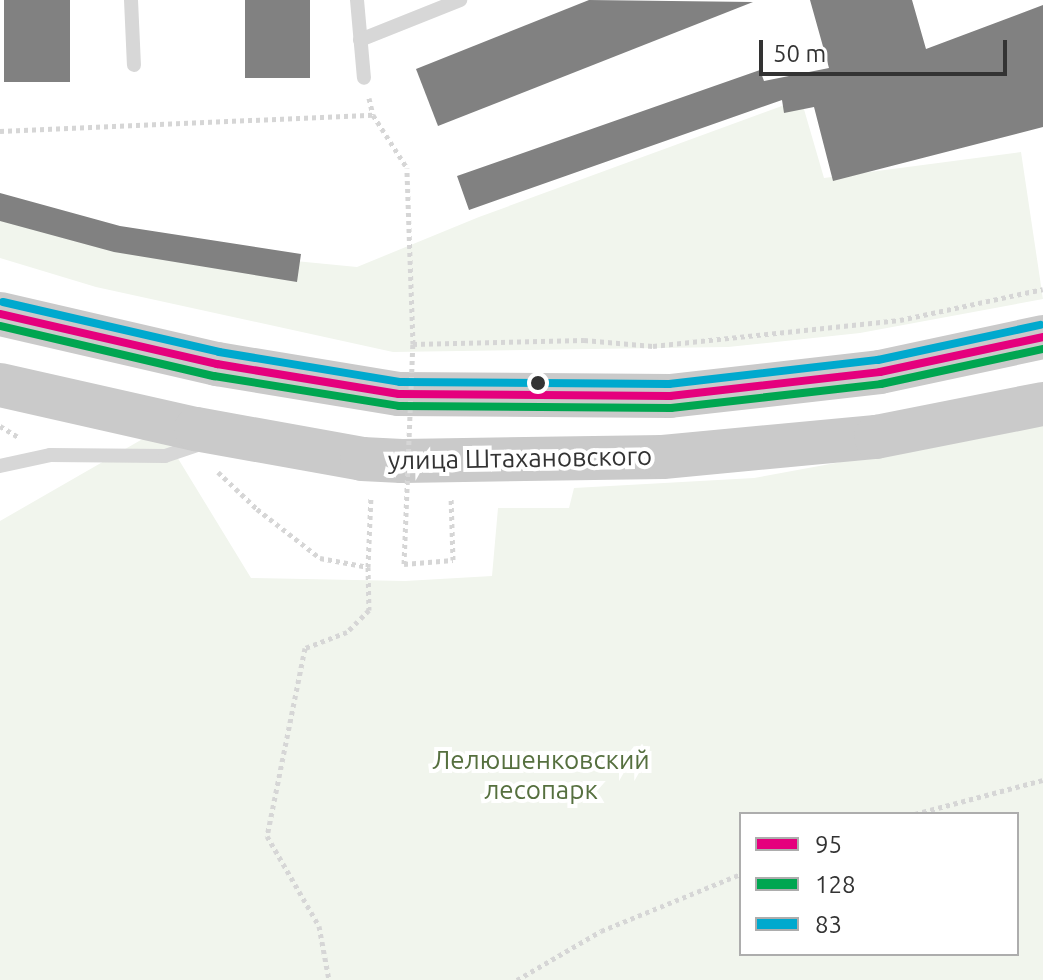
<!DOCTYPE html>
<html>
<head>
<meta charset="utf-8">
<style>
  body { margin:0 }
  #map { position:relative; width:1043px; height:980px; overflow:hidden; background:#fff; font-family:Ubuntu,sans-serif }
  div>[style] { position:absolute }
  .green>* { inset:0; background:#f1f5ed }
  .building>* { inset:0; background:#818181; transform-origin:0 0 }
  .path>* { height:5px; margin-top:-2.5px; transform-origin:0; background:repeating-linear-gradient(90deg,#d6d6d6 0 4px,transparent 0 8px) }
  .lane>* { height:14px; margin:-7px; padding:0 7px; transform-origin:7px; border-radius:7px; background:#d7d7d7 }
  .primary>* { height:44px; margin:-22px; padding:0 22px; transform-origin:22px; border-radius:22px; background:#cacaca }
  .path-bridge>* { height:5px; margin-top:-2.5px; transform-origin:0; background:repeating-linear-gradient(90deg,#d6d6d6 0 4px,transparent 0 8px) }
  .bus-1>* { height:8px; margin:-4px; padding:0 4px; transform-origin:4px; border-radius:4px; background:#e5007d }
  .bus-2>* { height:8px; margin:-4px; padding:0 4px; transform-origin:4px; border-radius:4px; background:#00a651 }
  .bus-3>* { height:8px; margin:-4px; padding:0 4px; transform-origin:4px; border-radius:4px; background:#00a9ce }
  .dots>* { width:22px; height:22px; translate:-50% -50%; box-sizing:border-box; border:4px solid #fff; border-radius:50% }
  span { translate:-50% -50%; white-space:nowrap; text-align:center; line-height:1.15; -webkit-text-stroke:8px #fff; paint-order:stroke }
  .street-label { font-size:26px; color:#333 }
  .park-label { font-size:26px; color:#56703f }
  .legend { position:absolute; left:739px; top:812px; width:280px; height:144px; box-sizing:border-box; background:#fff; border:2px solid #adadad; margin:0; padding:10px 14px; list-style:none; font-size:24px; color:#333 }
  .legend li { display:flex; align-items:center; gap:16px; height:40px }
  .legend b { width:40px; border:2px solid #adadad }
  .scale { position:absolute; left:759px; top:40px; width:248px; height:36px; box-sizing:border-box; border:4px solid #333; border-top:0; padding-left:10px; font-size:24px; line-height:28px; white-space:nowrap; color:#333; -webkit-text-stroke:6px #fff; paint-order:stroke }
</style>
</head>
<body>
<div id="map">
  <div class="green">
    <div style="clip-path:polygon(801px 99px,824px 178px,1021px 152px,1043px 299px,860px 333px,728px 347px,393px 352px,96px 287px,0 258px,0 197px,161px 248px,357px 267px,479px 217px)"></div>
    <div style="clip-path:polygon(evenodd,1043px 425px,1043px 980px,0 980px,0 521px,160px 429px,251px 578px,405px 581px,492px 576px,498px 508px,569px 508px,574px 488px,754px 478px,1043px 425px,741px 814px,1017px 814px,1017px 954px,741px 954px,741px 814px)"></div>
  </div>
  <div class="building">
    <div style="left:4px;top:0;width:66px;height:82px"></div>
    <div style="left:245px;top:0;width:65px;height:78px"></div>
    <div style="clip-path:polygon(589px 0,753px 2px,438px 126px,416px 69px)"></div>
    <div style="clip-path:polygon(810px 0,912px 0,926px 49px,1043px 5px,1043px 127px,833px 181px,814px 107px,784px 113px,782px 100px,469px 210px,457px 176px,760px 70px,764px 81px,829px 68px)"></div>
    <div style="clip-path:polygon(0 193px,120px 226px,301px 254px,297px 282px,114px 252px,0 221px)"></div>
  </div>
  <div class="path">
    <div style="left:369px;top:98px;width:17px;rotate:77deg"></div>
    <div style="left:373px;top:115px;width:63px;rotate:57.3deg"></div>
    <div style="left:0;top:131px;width:373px;rotate:-2.5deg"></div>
    <div style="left:413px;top:344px;width:171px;rotate:-1.3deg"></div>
    <div style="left:584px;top:340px;width:69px;rotate:5deg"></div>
    <div style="left:653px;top:346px;width:248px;rotate:-6deg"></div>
    <div style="left:900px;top:320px;width:146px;rotate:-12.2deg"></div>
    <div style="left:0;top:426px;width:21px;rotate:31deg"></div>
    <div style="left:218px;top:472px;width:54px;rotate:43.5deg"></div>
    <div style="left:257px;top:509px;width:80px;rotate:37.9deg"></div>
    <div style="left:320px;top:558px;width:49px;rotate:10.6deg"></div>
    <div style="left:368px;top:567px;width:43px;rotate:88.7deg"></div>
    <div style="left:369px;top:610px;width:31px;rotate:135deg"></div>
    <div style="left:347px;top:632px;width:45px;rotate:159.1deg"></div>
    <div style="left:305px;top:648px;width:192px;rotate:101.4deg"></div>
    <div style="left:267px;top:836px;width:104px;rotate:60deg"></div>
    <div style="left:319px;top:926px;width:55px;rotate:79.5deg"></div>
    <div style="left:404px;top:564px;width:49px;rotate:-4.7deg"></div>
    <div style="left:453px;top:560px;width:62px;rotate:-91.8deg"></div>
    <div style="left:368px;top:567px;width:71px;rotate:-87.6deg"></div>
    <div style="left:915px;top:814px;width:132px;rotate:-14.9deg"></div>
    <div style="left:517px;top:980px;width:97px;rotate:-30.3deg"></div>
    <div style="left:601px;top:931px;width:151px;rotate:-22.2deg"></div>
  </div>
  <div class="lane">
    <div style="left:131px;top:0;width:65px;rotate:87.4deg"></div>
    <div style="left:357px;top:0;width:78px;rotate:84.9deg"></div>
    <div style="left:360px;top:40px;width:108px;rotate:-21.8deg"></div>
    <div style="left:0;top:466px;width:51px;rotate:-12.4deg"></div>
    <div style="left:50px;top:455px;width:115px;rotate:0.5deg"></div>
    <div style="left:165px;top:456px;width:40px;rotate:-18.9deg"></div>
  </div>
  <div class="primary">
    <div style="left:0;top:314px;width:223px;rotate:13deg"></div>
    <div style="left:217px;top:364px;width:184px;rotate:9.4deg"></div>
    <div style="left:399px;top:394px;width:271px;rotate:0.4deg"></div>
    <div style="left:670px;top:396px;width:211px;rotate:-6.5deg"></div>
    <div style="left:880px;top:372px;width:167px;rotate:-12.1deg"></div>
    <div style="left:0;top:385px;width:201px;rotate:12.7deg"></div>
    <div style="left:196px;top:429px;width:169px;rotate:10.2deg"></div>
    <div style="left:362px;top:459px;width:40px;rotate:2.9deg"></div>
    <div style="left:402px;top:461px;width:261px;rotate:-0.9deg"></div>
    <div style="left:663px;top:457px;width:214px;rotate:-5.4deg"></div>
    <div style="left:876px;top:437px;width:170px;rotate:-11.2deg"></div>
  </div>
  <div class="path-bridge">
    <div style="left:404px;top:564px;width:220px;rotate:-87.7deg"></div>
    <div style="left:413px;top:344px;width:176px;rotate:-92deg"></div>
  </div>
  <div class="bus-1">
    <div style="left:0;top:314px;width:223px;rotate:13deg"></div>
    <div style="left:217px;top:364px;width:184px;rotate:9.4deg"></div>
    <div style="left:399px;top:394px;width:271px;rotate:0.4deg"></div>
    <div style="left:670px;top:396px;width:211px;rotate:-6.5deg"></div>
    <div style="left:880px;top:372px;width:167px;rotate:-12.1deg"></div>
  </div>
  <div class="bus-2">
    <div style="left:0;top:326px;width:220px;rotate:13.2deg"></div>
    <div style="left:214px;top:376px;width:187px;rotate:9.2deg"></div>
    <div style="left:399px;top:406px;width:272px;rotate:0.4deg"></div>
    <div style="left:671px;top:408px;width:211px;rotate:-6.5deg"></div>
    <div style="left:881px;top:384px;width:166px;rotate:-12.2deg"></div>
  </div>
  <div class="bus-3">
    <div style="left:3px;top:302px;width:222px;rotate:13deg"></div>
    <div style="left:219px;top:352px;width:183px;rotate:9.4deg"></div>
    <div style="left:400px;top:382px;width:269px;rotate:0.4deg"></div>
    <div style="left:669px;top:384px;width:210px;rotate:-6.6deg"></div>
    <div style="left:878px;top:360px;width:166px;rotate:-12.2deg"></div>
  </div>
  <div class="dots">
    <div style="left:538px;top:383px;background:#333"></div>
  </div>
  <div class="street-label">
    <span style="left:520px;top:458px;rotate:-1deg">улица Штахановского</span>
  </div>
  <div class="park-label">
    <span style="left:541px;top:775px">Лелюшенковский<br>лесопарк</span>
  </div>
  <ul class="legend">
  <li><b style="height:10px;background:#e5007d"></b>95</li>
  <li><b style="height:10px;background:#00a651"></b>128</li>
  <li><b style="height:10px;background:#00a9ce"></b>83</li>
  </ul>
  <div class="scale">50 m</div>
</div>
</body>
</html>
